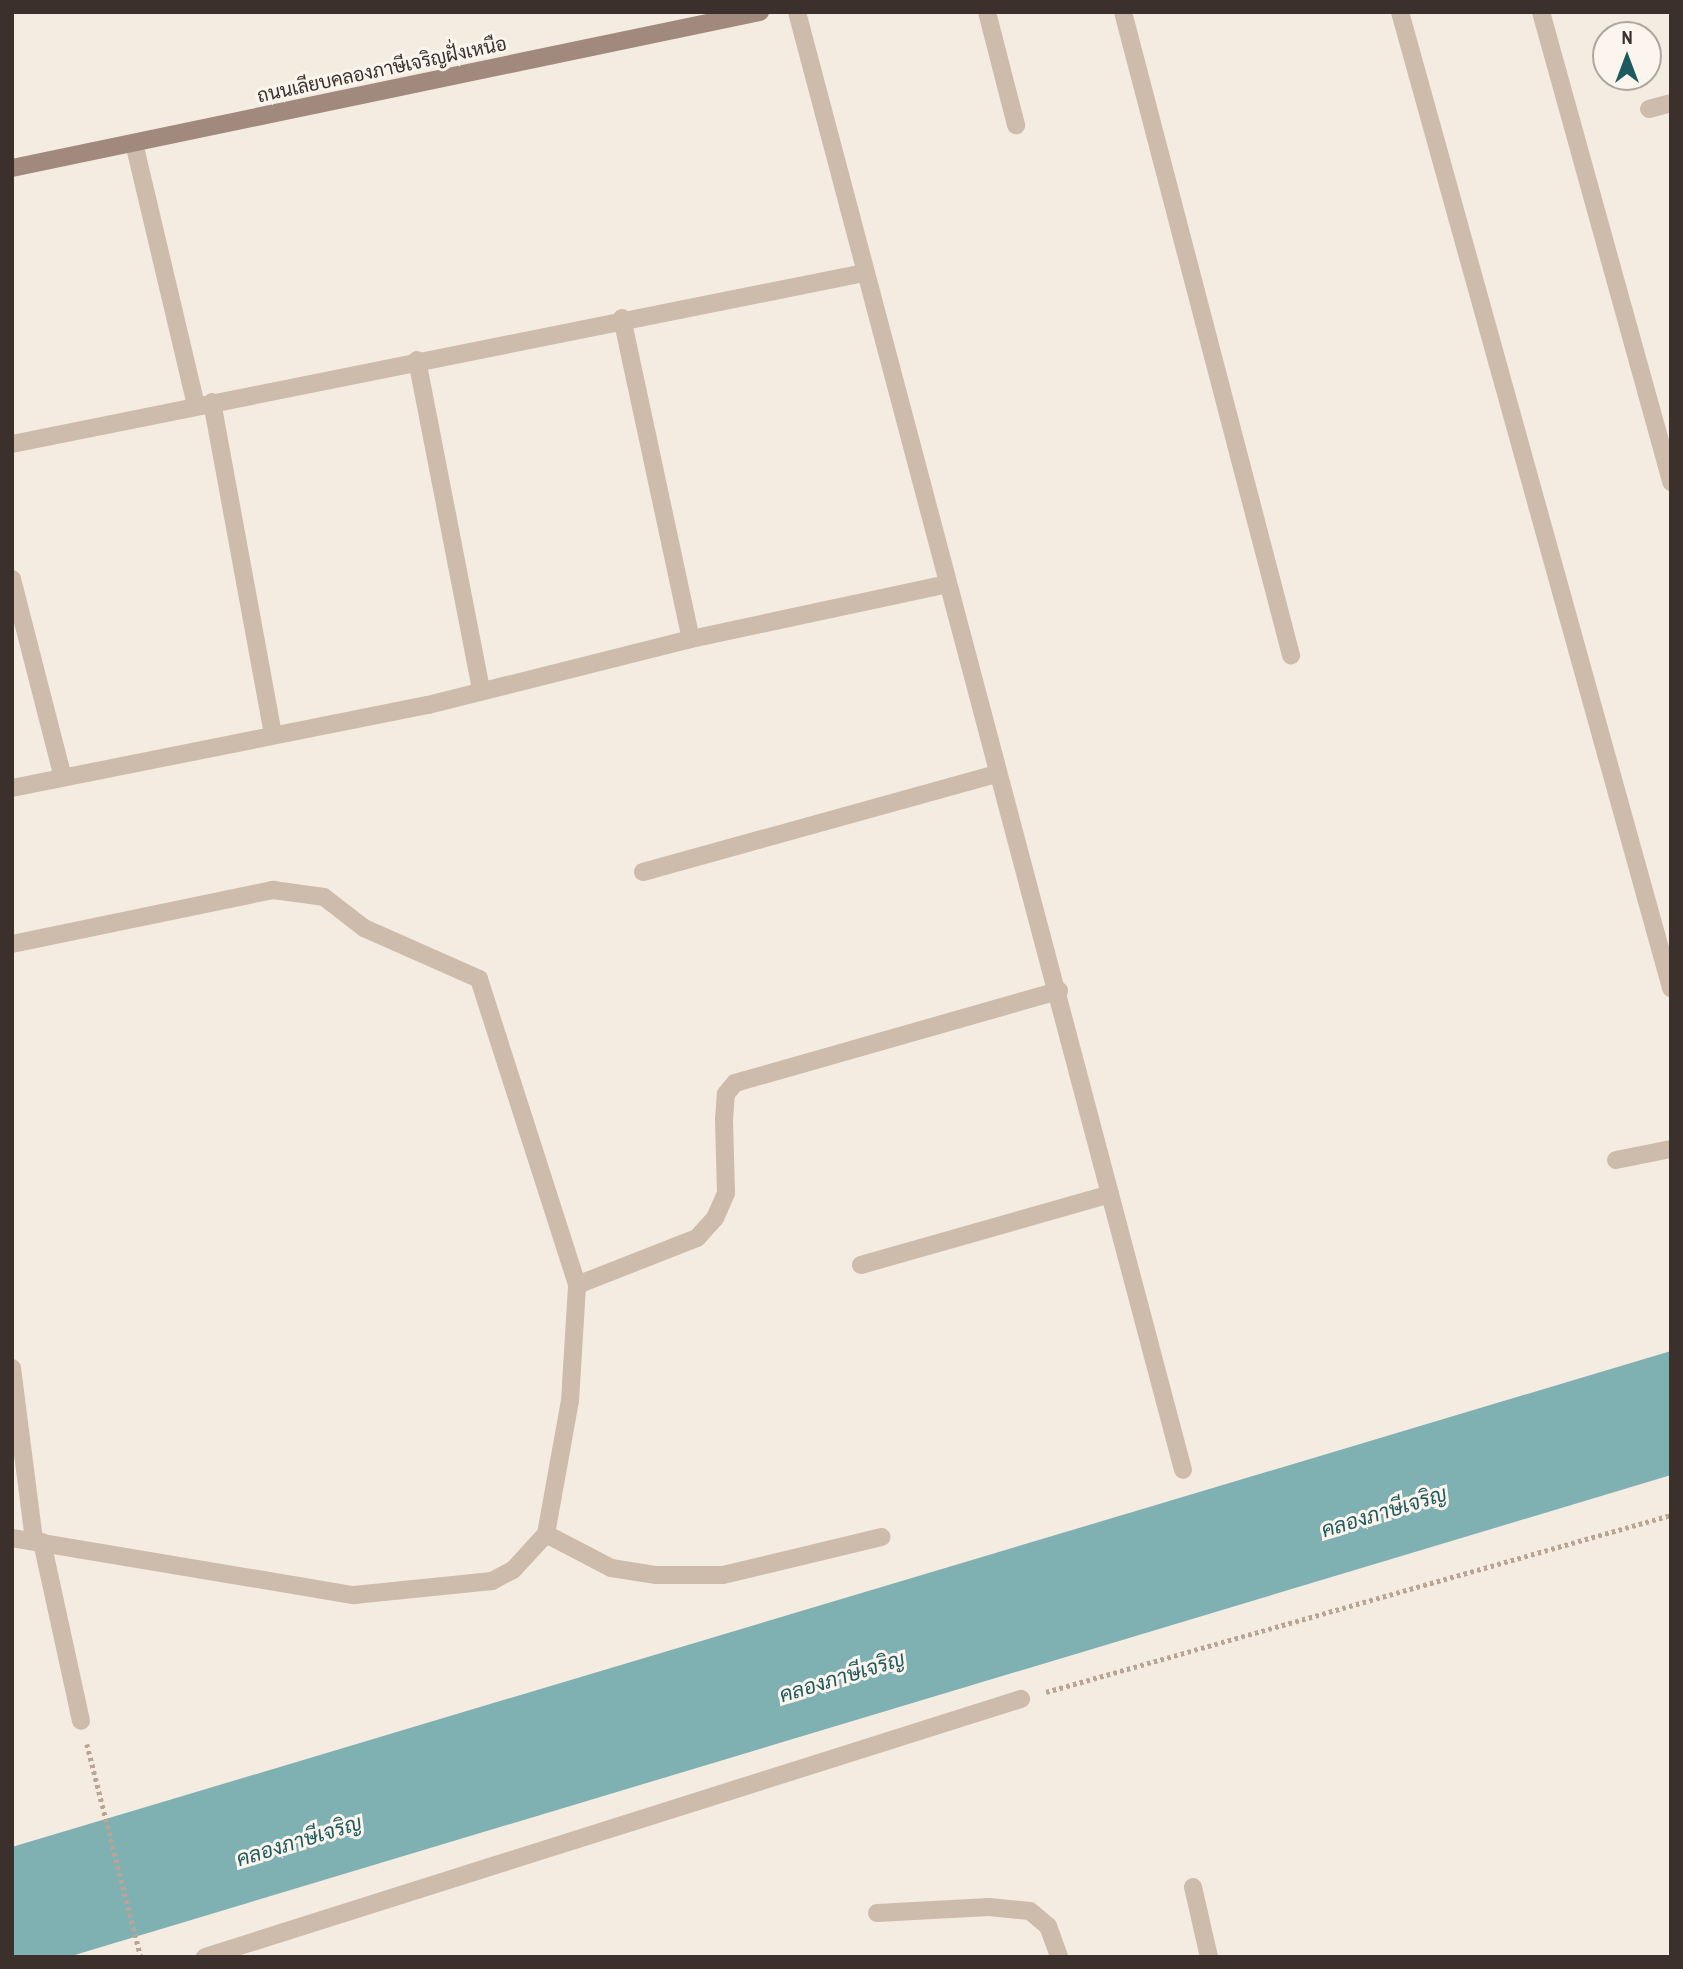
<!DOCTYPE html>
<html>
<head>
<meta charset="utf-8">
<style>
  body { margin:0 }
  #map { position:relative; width:1683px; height:1969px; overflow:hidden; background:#f4ebe1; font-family:"Archivo Narrow",Sarabun,sans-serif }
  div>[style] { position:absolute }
  .water>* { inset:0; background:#7fb0b2 }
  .path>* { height:4.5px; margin-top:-2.25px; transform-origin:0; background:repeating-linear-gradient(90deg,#b9a596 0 3.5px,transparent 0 7px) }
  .service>* { height:18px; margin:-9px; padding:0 9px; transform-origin:9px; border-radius:9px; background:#cdbbac }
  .minor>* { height:18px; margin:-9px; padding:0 9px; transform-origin:9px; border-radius:9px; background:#cdbbac }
  .secondary>* { height:18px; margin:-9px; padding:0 9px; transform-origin:9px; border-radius:9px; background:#a18a7d }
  span { translate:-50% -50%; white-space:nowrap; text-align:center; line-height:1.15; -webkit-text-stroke:6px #fbf5ee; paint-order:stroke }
  .street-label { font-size:19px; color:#3b302b }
  .water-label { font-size:21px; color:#1f5a5e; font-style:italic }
  .frame { position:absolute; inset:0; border:14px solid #3b302b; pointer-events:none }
  .north { position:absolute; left:1592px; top:21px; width:70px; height:70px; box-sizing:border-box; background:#fbf5ee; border:2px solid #aea6a0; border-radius:50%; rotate:0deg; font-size:19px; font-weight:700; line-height:28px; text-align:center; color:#3b302b }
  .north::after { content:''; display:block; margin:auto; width:24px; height:32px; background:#1f5a5e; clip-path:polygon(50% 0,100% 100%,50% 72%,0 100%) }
</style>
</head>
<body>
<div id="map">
  <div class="water">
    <div style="clip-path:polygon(1671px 1351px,1671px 1475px,68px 1957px,12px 1957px,12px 1847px)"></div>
  </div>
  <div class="path">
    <div style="left:1046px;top:1692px;width:650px;rotate:-15.81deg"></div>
    <div style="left:87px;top:1744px;width:220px;rotate:75.8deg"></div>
  </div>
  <div class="service">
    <div style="left:797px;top:12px;width:1508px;rotate:75.17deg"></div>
    <div style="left:987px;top:12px;width:117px;rotate:75.6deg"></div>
    <div style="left:1123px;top:12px;width:665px;rotate:75.36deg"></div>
    <div style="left:1649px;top:109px;width:23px;rotate:-15deg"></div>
    <div style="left:134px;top:143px;width:270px;rotate:76.7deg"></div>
    <div style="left:622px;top:318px;width:328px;rotate:77.9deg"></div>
    <div style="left:417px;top:360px;width:334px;rotate:79deg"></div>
    <div style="left:212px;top:402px;width:337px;rotate:79.6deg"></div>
    <div style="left:12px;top:444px;width:869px;rotate:-11.35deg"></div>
    <div style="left:12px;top:579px;width:204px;rotate:75.6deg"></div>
    <div style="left:12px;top:788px;width:424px;rotate:-11.3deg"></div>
    <div style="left:428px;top:705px;width:271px;rotate:-14.1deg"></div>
    <div style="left:691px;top:639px;width:262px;rotate:-12.1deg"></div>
    <div style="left:643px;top:872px;width:367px;rotate:-15.5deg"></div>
    <div style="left:12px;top:944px;width:267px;rotate:-11.7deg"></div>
    <div style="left:273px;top:890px;width:51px;rotate:7.8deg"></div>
    <div style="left:324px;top:897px;width:51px;rotate:37.8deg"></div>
    <div style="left:364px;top:928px;width:126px;rotate:23.9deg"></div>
    <div style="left:479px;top:979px;width:321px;rotate:72.2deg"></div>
    <div style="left:861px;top:1265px;width:259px;rotate:-15.9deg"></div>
    <div style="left:12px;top:1368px;width:173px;rotate:82.7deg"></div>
    <div style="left:546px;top:1534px;width:73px;rotate:27.6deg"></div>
    <div style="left:611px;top:1568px;width:46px;rotate:8.8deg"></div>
    <div style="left:656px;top:1575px;width:67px"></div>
    <div style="left:723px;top:1575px;width:163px;rotate:-13.5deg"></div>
    <div style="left:12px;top:1538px;width:347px;rotate:9.5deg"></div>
    <div style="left:354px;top:1595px;width:139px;rotate:-5.8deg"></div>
    <div style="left:492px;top:1581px;width:24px;rotate:-28deg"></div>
    <div style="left:513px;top:1570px;width:49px;rotate:-47.5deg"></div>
    <div style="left:546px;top:1534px;width:135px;rotate:-79.8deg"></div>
    <div style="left:570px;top:1401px;width:116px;rotate:-86.5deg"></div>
    <div style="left:577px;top:1285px;width:129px;rotate:-21.4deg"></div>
    <div style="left:697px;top:1238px;width:27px;rotate:-48deg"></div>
    <div style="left:715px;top:1218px;width:27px;rotate:-66deg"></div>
    <div style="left:726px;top:1193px;width:73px;rotate:-91.6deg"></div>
    <div style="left:724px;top:1120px;width:26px;rotate:-86deg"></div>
    <div style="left:726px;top:1094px;width:14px;rotate:-51deg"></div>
    <div style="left:735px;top:1083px;width:337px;rotate:-15.9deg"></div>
    <div style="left:42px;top:1542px;width:183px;rotate:77.7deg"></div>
  </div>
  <div class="minor">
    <div style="left:1400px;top:12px;width:1013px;rotate:74.48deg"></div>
    <div style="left:1541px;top:12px;width:488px;rotate:74.5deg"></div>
    <div style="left:1616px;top:1160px;width:56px;rotate:-11.3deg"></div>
    <div style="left:1193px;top:1887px;width:72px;rotate:77.1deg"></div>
    <div style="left:877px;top:1913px;width:112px;rotate:-3.1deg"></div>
    <div style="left:989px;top:1907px;width:41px;rotate:5.6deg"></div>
    <div style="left:1030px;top:1911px;width:23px;rotate:40deg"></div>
    <div style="left:1048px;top:1926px;width:33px;rotate:70deg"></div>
    <div style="left:205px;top:1957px;width:856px;rotate:-17.55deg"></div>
  </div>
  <div class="secondary">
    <div style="left:12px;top:168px;width:764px;rotate:-11.78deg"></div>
  </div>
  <div class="street-label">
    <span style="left:382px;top:70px;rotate:-12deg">ถนนเลียบคลองภาษีเจริญฝั่งเหนือ</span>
  </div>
  <div class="water-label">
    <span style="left:1384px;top:1512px;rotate:-17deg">คลองภาษีเจริญ</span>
    <span style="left:842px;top:1677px;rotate:-17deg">คลองภาษีเจริญ</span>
    <span style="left:299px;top:1841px;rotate:-17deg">คลองภาษีเจริญ</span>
  </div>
  <div class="frame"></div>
  <div class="north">N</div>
</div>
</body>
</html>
